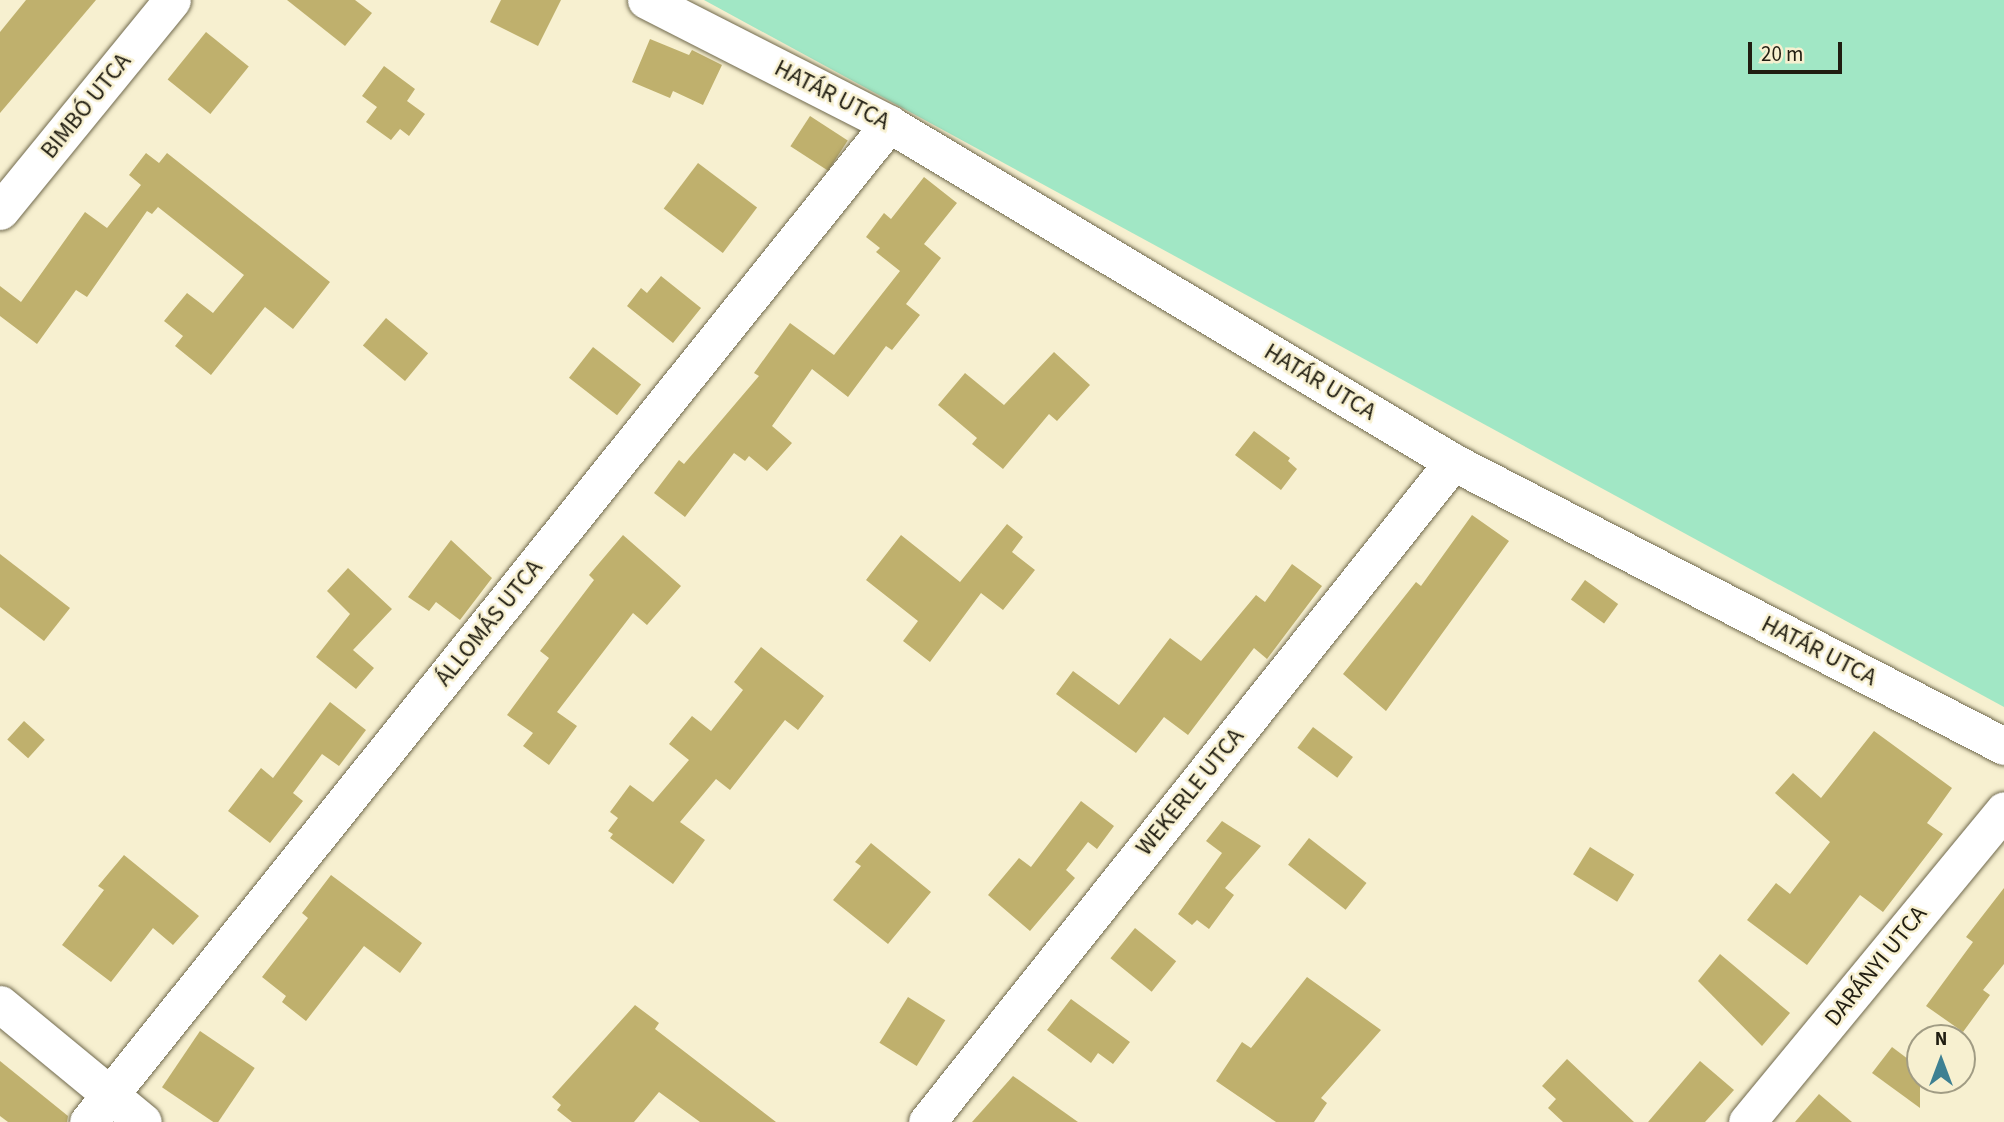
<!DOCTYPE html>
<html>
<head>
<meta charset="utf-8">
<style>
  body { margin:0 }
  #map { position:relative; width:2004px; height:1122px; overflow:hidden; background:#f7f0d0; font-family:"Source Sans 3",sans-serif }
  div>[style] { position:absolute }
  .green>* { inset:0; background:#a1e7c5 }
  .building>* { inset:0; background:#bfb06d; transform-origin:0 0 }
  .roads { filter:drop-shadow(0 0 2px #70694d) drop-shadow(0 0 2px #70694d) }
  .street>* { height:37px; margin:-18.5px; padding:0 18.5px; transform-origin:18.5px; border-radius:18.5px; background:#fff }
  span { translate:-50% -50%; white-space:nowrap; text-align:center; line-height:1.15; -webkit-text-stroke:5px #f7f0d0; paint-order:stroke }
  .street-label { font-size:24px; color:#201d11 }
  .north { position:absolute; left:1906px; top:1024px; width:70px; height:70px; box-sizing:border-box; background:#f7f0d0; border:2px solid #a19c84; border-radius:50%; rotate:0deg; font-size:19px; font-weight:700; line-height:28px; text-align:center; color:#201d11 }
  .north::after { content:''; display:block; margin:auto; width:24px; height:32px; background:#3e8092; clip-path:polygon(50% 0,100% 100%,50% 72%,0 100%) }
  .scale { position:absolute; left:1748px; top:42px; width:94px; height:32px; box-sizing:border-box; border:4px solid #201d11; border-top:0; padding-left:9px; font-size:21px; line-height:24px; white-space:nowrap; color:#201d11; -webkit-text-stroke:5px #f7f0d0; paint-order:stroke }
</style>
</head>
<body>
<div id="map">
  <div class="green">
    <div style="clip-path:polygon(704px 0,2004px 0,2004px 707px)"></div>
  </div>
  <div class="building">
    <div style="clip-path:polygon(26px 0,96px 0,0 113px,0 32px)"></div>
    <div style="clip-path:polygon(287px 0,355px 0,372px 13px,345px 46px)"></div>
    <div style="clip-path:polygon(501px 0,561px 0,538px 46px,490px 22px)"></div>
    <div style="left:206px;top:32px;width:55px;height:61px;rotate:39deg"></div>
    <div style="clip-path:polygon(650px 39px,689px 55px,692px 50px,722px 65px,703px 105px,673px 91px,670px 98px,632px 82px)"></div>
    <div style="clip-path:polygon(384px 66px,415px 89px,407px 101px,425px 114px,409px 136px,400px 129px,391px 140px,366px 122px,377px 107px,362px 96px)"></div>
    <div style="left:810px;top:116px;width:45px;height:36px;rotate:33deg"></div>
    <div style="clip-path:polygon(146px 153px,159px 163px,167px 153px,330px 282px,293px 329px,265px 307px,211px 375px,175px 346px,183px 336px,164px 321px,187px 293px,213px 313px,244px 275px,158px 207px,152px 214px,147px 211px,87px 297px,76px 290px,37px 344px,0 316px,0 286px,21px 302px,85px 212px,107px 228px,141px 185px,129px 175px)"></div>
    <div style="left:698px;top:163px;width:74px;height:57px;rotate:37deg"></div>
    <div style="clip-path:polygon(924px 177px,957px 203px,924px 244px,941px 258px,906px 304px,920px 315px,892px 350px,886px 346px,848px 397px,812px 369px,772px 426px,792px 443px,767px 471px,749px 456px,745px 461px,734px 453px,685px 517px,654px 493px,679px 460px,684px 464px,759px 376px,754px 373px,790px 323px,834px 355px,900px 271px,876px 252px,880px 248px,866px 237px,884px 213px,891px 219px)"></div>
    <div style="clip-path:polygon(661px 276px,701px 308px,673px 343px,627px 306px,641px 288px,647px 293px)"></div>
    <div style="left:386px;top:318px;width:55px;height:36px;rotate:40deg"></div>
    <div style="left:593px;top:347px;width:61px;height:39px;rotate:38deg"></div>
    <div style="clip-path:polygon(1054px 352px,1090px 385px,1057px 421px,1049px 414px,1003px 469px,972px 444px,977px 438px,938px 405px,965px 373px,1004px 405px)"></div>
    <div style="clip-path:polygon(1254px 431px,1290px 458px,1288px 461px,1297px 469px,1281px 490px,1235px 455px)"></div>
    <div style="clip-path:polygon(1472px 515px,1509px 541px,1386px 711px,1343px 674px,1416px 582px,1421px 586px)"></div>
    <div style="clip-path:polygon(1007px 524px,1023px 537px,1012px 552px,1035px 570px,1003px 610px,981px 593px,930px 662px,903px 641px,918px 621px,866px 580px,901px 535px,960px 582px)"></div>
    <div style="clip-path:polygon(623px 535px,681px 586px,647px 625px,633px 613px,557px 712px,577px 726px,549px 765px,523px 746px,533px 733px,507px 715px,549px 658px,540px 651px,594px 580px,589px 575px)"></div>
    <div style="clip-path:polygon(451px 540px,492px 578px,460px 620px,436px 602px,429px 611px,408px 597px)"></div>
    <div style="clip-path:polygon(0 554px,70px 608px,44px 641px,0 607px)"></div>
    <div style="clip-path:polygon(1292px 564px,1322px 586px,1267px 659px,1254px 648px,1188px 735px,1164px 717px,1136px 753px,1056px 694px,1073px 671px,1119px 705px,1170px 638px,1201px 661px,1256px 595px,1265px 602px)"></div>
    <div style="clip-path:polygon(348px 568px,392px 609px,353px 650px,374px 668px,356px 689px,316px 657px,350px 614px,327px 591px)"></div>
    <div style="left:1585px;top:580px;width:41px;height:24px;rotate:36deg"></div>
    <div style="clip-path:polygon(761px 647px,824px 696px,798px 730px,785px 720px,730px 790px,716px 779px,680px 822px,705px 840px,673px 884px,610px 838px,613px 834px,608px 831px,618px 818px,610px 812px,630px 785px,653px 802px,689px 760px,669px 744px,692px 716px,711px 731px,743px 690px,734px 682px)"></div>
    <div style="clip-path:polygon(330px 702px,366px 730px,339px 766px,322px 754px,293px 793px,303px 801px,270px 843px,228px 811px,261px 768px,273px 778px)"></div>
    <div style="left:24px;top:721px;width:28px;height:25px;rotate:42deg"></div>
    <div style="left:1313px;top:727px;width:50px;height:26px;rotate:37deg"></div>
    <div style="clip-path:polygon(1874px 731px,1952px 788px,1927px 823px,1943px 834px,1883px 912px,1860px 895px,1807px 965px,1747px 920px,1776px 883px,1790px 894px,1830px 842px,1775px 793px,1793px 773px,1821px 798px)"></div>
    <div style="clip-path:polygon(1081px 801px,1114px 826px,1097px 849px,1088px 842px,1066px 870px,1075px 878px,1030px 931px,988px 895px,1019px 858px,1031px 867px)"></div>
    <div style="clip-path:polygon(1222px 821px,1261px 846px,1225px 888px,1234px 895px,1209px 929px,1197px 920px,1192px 925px,1178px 914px,1222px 853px,1206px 841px)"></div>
    <div style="left:1309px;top:838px;width:73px;height:34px;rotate:38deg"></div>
    <div style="clip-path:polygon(871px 843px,931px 892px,888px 944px,833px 900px,861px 866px,855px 862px)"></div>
    <div style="left:1590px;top:847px;width:52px;height:32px;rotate:32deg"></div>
    <div style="clip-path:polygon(124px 855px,199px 916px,173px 945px,153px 928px,111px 982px,62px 945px,104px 890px,98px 886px)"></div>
    <div style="clip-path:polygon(331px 875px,422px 943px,400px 973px,364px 946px,306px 1021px,282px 1002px,286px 996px,262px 977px,308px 918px,302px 913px)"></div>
    <div style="clip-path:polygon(2004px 888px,2004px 964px,1983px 990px,1990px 995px,1963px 1032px,1926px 1006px,1973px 942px,1966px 937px)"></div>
    <div style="left:1135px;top:928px;width:53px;height:39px;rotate:39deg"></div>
    <div style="clip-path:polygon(1720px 954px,1790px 1013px,1762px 1046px,1698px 981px)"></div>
    <div style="clip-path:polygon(1307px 977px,1381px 1030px,1321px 1098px,1327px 1103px,1314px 1122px,1276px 1122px,1216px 1081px,1242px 1042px,1251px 1048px)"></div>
    <div style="left:908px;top:997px;width:44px;height:54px;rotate:32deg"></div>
    <div style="clip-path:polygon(1071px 999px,1130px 1042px,1113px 1064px,1098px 1053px,1091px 1063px,1047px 1030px)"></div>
    <div style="clip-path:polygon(635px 1005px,659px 1023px,655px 1029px,776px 1122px,700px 1122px,659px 1092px,634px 1122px,572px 1122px,557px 1110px,561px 1105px,552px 1097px)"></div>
    <div style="left:200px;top:1031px;width:66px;height:68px;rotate:34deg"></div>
    <div style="clip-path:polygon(1892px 1047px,1920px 1068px,1920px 1108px,1872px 1073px)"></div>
    <div style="clip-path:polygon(1567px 1059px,1634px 1122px,1563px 1122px,1548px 1108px,1556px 1099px,1542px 1086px)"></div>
    <div style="clip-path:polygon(0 1061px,68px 1116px,67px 1122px,8px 1122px,0 1116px)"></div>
    <div style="clip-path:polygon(1700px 1061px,1734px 1090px,1705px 1122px,1648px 1122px)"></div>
    <div style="clip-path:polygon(1013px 1076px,1078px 1122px,972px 1122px)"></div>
    <div style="clip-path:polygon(1819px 1094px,1852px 1122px,1795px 1122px)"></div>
  </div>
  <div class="roads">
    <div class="street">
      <div style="left:646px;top:0;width:273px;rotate:27deg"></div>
      <div style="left:889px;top:124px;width:658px;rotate:30.93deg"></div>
      <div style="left:1453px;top:462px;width:620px;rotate:27.27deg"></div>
      <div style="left:0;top:211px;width:272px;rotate:-50.8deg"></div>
      <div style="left:0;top:1004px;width:185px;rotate:39.5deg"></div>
      <div style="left:88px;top:1122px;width:1280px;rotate:-51.25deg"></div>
      <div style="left:927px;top:1122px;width:844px;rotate:-51.45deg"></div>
      <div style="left:1747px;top:1122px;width:404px;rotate:-50.5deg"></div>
    </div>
  </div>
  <div class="street-label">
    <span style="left:832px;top:95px;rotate:27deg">HATÁR UTCA</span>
    <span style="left:86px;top:106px;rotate:-51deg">BIMBÓ UTCA</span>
    <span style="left:1320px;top:382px;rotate:31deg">HATÁR UTCA</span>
    <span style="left:489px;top:623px;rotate:-51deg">ÁLLOMÁS UTCA</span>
    <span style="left:1819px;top:651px;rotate:27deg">HATÁR UTCA</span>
    <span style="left:1190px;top:792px;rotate:-51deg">WEKERLE UTCA</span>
    <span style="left:1876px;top:966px;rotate:-51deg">DARÁNYI UTCA</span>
  </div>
  <div class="north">N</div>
  <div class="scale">20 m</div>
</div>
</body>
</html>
